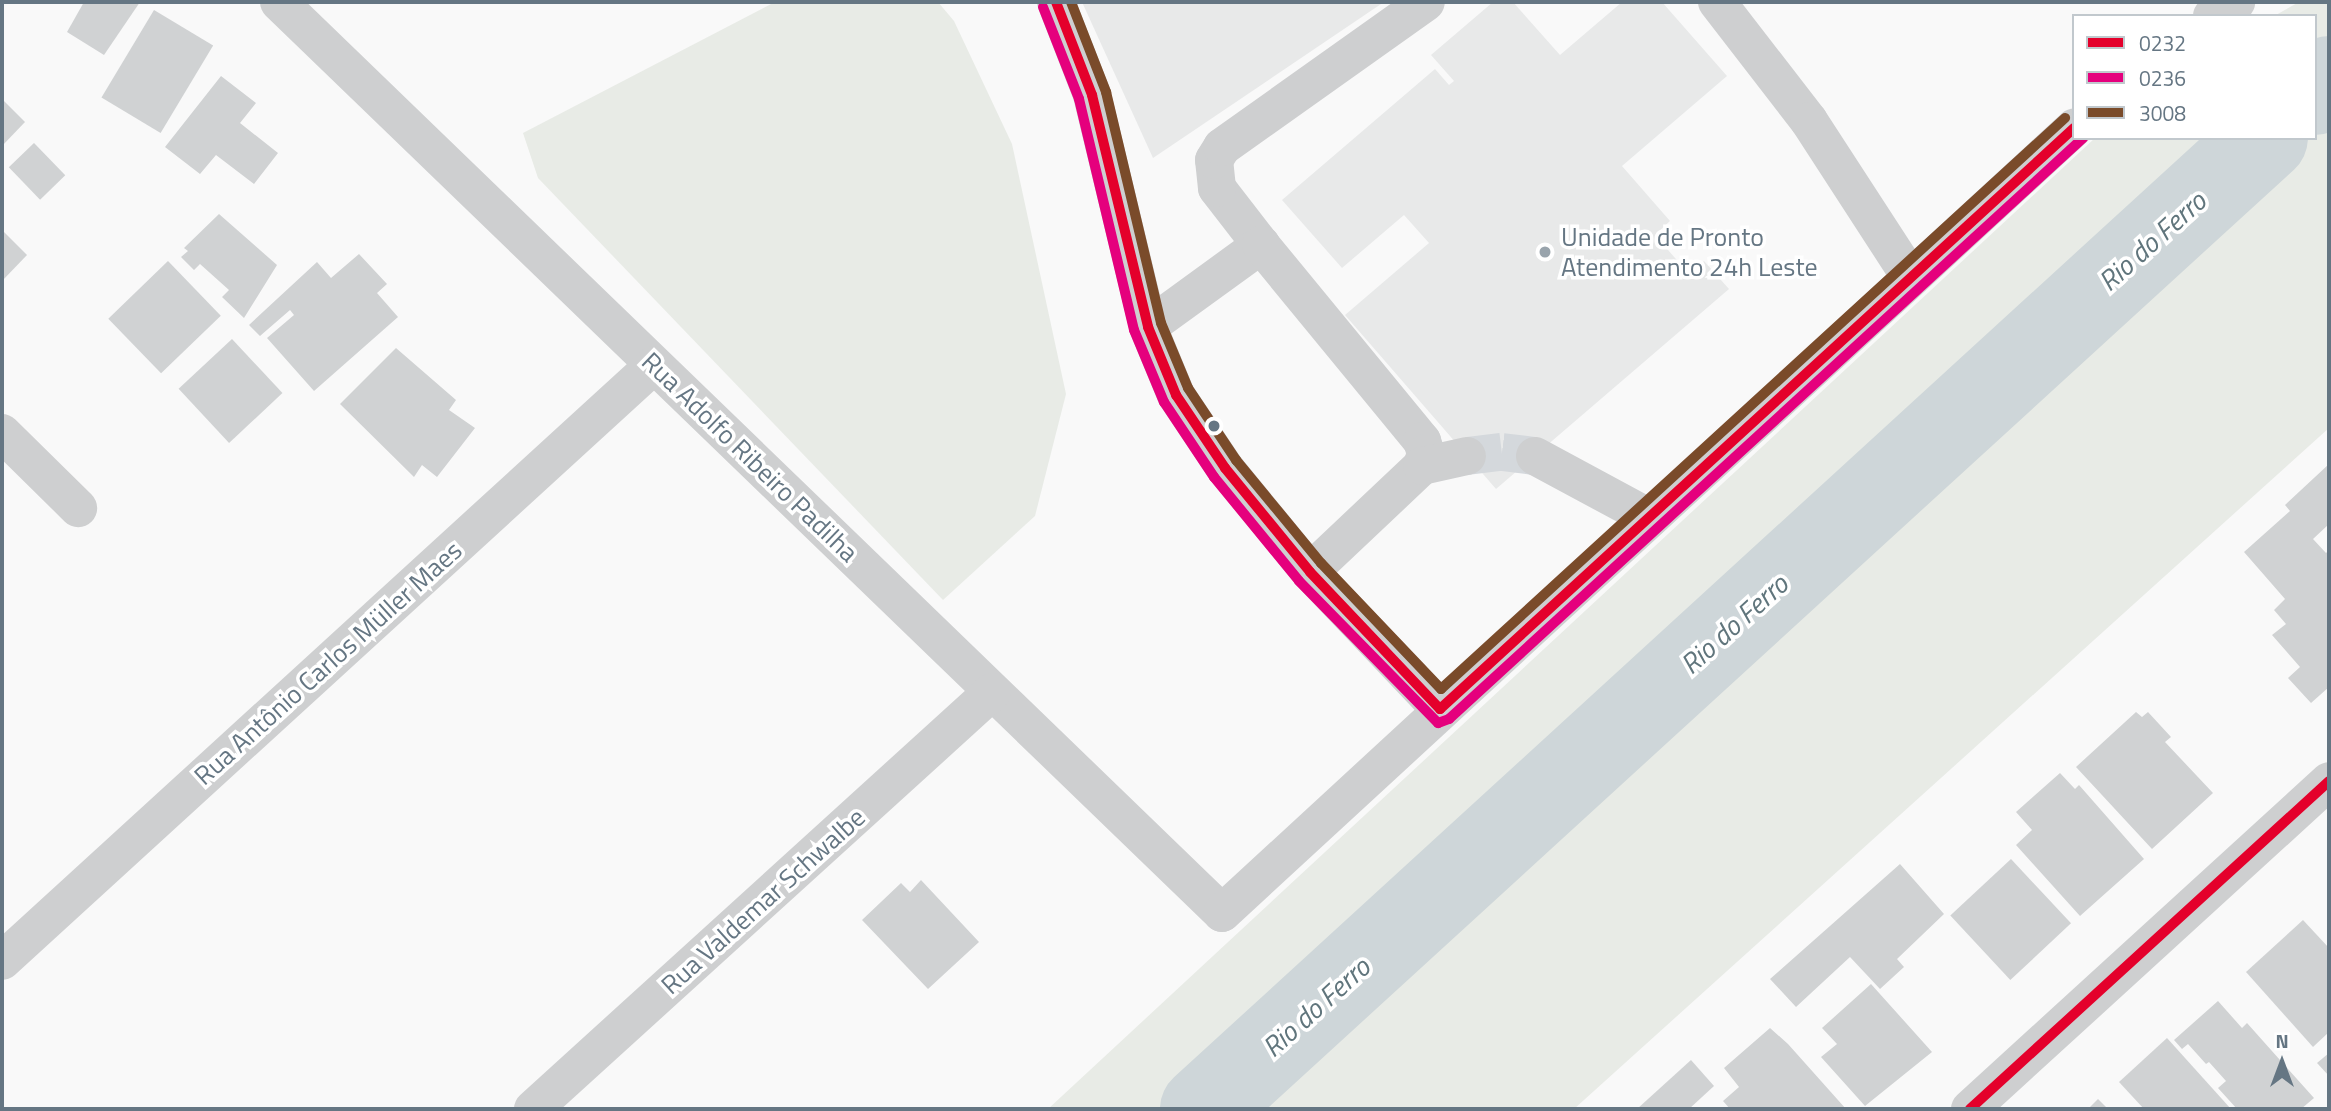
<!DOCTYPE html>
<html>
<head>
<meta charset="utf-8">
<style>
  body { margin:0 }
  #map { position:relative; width:2331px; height:1111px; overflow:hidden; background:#f9f9f9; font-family:"Titillium Web",sans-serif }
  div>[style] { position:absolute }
  .built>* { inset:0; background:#e8e9e9 }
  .green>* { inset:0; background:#e8ebe6 }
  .river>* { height:86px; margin:-43px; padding:0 43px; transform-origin:43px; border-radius:43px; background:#ced6d9 }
  .building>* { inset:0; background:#d0d2d3; transform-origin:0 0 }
  .minor-tunnel>* { height:38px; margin-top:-19px; transform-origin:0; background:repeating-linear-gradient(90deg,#d4d8dc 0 38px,transparent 0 57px) }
  .minor>* { height:38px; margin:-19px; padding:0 19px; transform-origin:19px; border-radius:19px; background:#cecfd0 }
  .bus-1>* { height:10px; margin:-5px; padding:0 5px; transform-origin:5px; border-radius:5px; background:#e4002b }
  .bus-2>* { height:10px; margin:-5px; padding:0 5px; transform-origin:5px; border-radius:5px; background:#e5007d }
  .bus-3>* { height:10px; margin:-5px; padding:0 5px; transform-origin:5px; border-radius:5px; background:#7a4b2a }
  .dots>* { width:19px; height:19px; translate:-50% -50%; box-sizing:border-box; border:4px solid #fff; border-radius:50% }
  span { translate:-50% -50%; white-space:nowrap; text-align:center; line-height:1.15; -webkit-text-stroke:7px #fff; paint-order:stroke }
  .poi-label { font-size:26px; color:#657683 }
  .left { translate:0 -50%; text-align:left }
  .street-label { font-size:26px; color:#657683 }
  .water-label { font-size:28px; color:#60757c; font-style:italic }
  .frame { position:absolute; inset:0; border:4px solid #657683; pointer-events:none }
  .legend { position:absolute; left:2072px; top:14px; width:245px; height:126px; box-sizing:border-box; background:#fff; border:2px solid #c1c8cd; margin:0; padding:9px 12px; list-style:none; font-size:21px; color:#657683 }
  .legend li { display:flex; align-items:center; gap:14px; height:35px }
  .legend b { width:35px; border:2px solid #c1c8cd }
  .north { position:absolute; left:2247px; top:1027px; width:70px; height:70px; -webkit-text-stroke:5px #fff; paint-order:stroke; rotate:0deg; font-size:19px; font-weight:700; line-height:28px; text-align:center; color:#657683 }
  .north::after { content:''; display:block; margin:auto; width:24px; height:32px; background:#657683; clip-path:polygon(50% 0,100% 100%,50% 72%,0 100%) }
</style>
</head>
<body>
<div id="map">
  <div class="built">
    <div style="clip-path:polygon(1082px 2px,1384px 2px,1153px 158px)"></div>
    <div style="clip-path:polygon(1493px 2px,1513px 2px,1560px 55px,1622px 2px,1662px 2px,1727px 76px,1622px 166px,1670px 221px,1655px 235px,1689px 274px,1704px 261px,1729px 289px,1496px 489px,1345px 315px,1429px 243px,1404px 215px,1342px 268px,1282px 200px,1435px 69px,1449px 85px,1454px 81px,1431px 55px)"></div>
  </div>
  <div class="green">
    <div style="clip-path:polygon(775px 2px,938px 2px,954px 21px,1012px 144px,1066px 394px,1035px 516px,943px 600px,538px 178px,523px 133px)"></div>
    <div style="clip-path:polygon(2299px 2px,2329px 2px,2329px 428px,1574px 1109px,1048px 1109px,2095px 138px,2315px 138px,2315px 16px,2274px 16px)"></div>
  </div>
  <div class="river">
    <div style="left:2315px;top:92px;width:19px;rotate:-43deg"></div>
    <div style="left:1203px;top:1109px;width:1439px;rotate:-42.44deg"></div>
  </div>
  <div class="building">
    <div style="clip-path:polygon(84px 2px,140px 2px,104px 55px,67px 32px)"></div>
    <div style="left:154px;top:10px;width:69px;height:102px;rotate:31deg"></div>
    <div style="clip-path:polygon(221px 76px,256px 103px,240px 123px,278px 153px,254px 184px,216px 155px,200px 174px,165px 147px)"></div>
    <div style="clip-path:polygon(2px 99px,25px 122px,2px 146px)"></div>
    <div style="left:34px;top:143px;width:45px;height:35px;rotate:46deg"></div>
    <div style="clip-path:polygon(219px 214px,277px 265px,244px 318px,222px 297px,229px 290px,200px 264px,194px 270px,181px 257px,188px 251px,184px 248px)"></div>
    <div style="clip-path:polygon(2px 230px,27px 255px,2px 281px)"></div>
    <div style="clip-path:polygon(359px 254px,387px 284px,377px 293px,398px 317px,314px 391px,267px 338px,294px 315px,290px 310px,260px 336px,249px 325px,317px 262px,331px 278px)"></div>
    <div style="left:168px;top:261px;width:76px;height:83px;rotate:46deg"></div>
    <div style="left:232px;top:339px;width:74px;height:73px;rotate:47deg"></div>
    <div style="clip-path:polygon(396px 348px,456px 400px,449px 410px,475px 428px,437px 477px,422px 465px,414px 477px,340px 404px)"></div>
    <div style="clip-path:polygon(2329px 464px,2329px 524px,2313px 539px,2326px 553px,2329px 550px,2329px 687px,2311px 703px,2288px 678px,2300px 667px,2272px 635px,2286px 624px,2274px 610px,2285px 599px,2244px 552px,2290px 511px,2285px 505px)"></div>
    <div style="clip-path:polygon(2136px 712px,2142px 717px,2148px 712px,2171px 737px,2165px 742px,2213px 793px,2152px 849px,2076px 767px)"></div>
    <div style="clip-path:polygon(2060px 773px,2075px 789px,2079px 785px,2144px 859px,2080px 916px,2016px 845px,2032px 830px,2016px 812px)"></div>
    <div style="left:2011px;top:859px;width:88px;height:83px;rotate:47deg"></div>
    <div style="clip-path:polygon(1900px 864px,1944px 914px,1897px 959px,1904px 967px,1880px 989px,1850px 957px,1796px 1007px,1770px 979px)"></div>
    <div style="clip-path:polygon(921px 880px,979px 942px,928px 989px,862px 920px,901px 883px,910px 892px)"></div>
    <div style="clip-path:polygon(2303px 920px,2329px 948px,2329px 1032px,2313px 1047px,2246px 972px)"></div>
    <div style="clip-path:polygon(1871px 984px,1932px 1052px,1865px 1106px,1821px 1057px,1837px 1044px,1822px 1028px)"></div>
    <div style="clip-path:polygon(2218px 1001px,2242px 1028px,2247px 1023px,2314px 1098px,2301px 1109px,2237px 1109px,2218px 1088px,2226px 1081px,2209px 1062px,2206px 1064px,2188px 1044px,2182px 1049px,2174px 1040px)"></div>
    <div style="clip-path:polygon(1770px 1028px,1788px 1044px,1846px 1109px,1730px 1109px,1723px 1101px,1739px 1087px,1724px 1068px)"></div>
    <div style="clip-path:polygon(2167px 1038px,2231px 1109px,2144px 1109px,2119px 1082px)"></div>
    <div style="clip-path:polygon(2329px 1053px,2329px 1076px,2317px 1063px)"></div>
    <div style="clip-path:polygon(1691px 1060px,1714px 1086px,1689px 1109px,1637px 1109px)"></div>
    <div style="clip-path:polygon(2098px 1099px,2108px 1109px,2088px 1109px)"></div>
  </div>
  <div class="minor-tunnel">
    <div style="left:1467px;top:456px;width:35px;rotate:-7deg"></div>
    <div style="left:1502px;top:452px;width:33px;rotate:7deg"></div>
  </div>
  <div class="minor">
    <div style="left:279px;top:2px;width:1311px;rotate:44.01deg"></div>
    <div style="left:1222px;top:913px;width:1159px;rotate:-42.66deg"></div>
    <div style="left:1056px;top:2px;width:100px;rotate:68.8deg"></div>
    <div style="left:1092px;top:95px;width:239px;rotate:76.4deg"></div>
    <div style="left:1148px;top:327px;width:74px;rotate:67.6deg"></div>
    <div style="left:1176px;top:395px;width:88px;rotate:56.1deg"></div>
    <div style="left:1225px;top:468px;width:134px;rotate:50.7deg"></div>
    <div style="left:1310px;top:572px;width:189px;rotate:46.5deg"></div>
    <div style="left:1717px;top:2px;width:150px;rotate:52.3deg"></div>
    <div style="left:1809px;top:121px;width:187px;rotate:57deg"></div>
    <div style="left:2212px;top:16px;width:28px;rotate:-30deg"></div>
    <div style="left:1261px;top:245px;width:72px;rotate:-127.7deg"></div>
    <div style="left:1217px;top:188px;width:28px;rotate:-96deg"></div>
    <div style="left:1214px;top:160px;width:15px;rotate:-58deg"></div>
    <div style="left:1222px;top:147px;width:250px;rotate:-35.4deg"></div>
    <div style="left:1148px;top:327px;width:140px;rotate:-36deg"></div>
    <div style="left:1261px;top:245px;width:254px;rotate:50.6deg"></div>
    <div style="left:1422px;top:441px;width:13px;rotate:72deg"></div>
    <div style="left:1426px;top:453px;width:14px;rotate:107deg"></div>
    <div style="left:1422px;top:466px;width:154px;rotate:136.6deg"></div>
    <div style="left:2px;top:433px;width:107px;rotate:44.6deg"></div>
    <div style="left:1535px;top:456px;width:131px;rotate:28.3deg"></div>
    <div style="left:1422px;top:466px;width:46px;rotate:-12.5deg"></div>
    <div style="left:2px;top:961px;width:883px;rotate:-42.43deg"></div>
    <div style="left:533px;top:1109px;width:620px;rotate:-42.26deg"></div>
    <div style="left:1970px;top:1109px;width:486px;rotate:-42.4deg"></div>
  </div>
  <div class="bus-1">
    <div style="left:1056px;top:2px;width:100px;rotate:68.8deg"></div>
    <div style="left:1092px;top:95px;width:239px;rotate:76.4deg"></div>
    <div style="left:1148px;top:327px;width:74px;rotate:67.6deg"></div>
    <div style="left:1176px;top:395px;width:88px;rotate:56.1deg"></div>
    <div style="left:1225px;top:468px;width:134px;rotate:50.7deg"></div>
    <div style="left:1310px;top:572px;width:189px;rotate:46.5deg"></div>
    <div style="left:1440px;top:709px;width:860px;rotate:-42.5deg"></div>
    <div style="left:1970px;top:1109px;width:486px;rotate:-42.4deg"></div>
  </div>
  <div class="bus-2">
    <div style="left:1043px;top:7px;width:99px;rotate:68.6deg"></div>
    <div style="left:1079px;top:99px;width:237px;rotate:76.6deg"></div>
    <div style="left:1134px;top:330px;width:78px;rotate:67.4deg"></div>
    <div style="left:1164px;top:402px;width:90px;rotate:56.3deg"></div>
    <div style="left:1214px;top:477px;width:134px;rotate:50.7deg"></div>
    <div style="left:1299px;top:581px;width:199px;rotate:45.6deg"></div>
    <div style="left:1438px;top:723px;width:12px;rotate:-20deg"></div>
    <div style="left:1449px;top:719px;width:860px;rotate:-42.5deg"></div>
  </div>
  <div class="bus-3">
    <div style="left:1071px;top:2px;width:97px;rotate:68.7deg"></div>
    <div style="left:1106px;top:92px;width:237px;rotate:76.6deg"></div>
    <div style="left:1161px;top:323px;width:70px;rotate:67.4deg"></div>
    <div style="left:1188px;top:388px;width:87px;rotate:56.3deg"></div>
    <div style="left:1236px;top:460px;width:134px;rotate:50.5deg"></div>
    <div style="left:1321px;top:563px;width:174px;rotate:46.4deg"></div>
    <div style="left:1441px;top:689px;width:846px;rotate:-42.46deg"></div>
  </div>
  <div class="dots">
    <div style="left:1545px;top:252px;background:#99a4ac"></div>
    <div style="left:1214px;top:426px;background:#657683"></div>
  </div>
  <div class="poi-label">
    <span class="left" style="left:1561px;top:252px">Unidade de Pronto<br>Atendimento 24h Leste</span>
  </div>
  <div class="street-label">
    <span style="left:750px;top:457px;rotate:44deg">Rua Adolfo Ribeiro Padilha</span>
    <span style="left:328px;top:663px;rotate:-42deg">Rua Antônio Carlos Müller Maes</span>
    <span style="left:763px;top:901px;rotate:-42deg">Rua Valdemar Schwalbe</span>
  </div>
  <div class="water-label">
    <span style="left:2152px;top:241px;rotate:-42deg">Rio do Ferro</span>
    <span style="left:1734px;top:624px;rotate:-42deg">Rio do Ferro</span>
    <span style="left:1316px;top:1007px;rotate:-42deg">Rio do Ferro</span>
  </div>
  <div class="frame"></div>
  <ul class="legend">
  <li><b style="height:9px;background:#e4002b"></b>0232</li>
  <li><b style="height:9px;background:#e5007d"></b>0236</li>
  <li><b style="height:9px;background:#7a4b2a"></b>3008</li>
  </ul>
  <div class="north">N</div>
</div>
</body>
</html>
